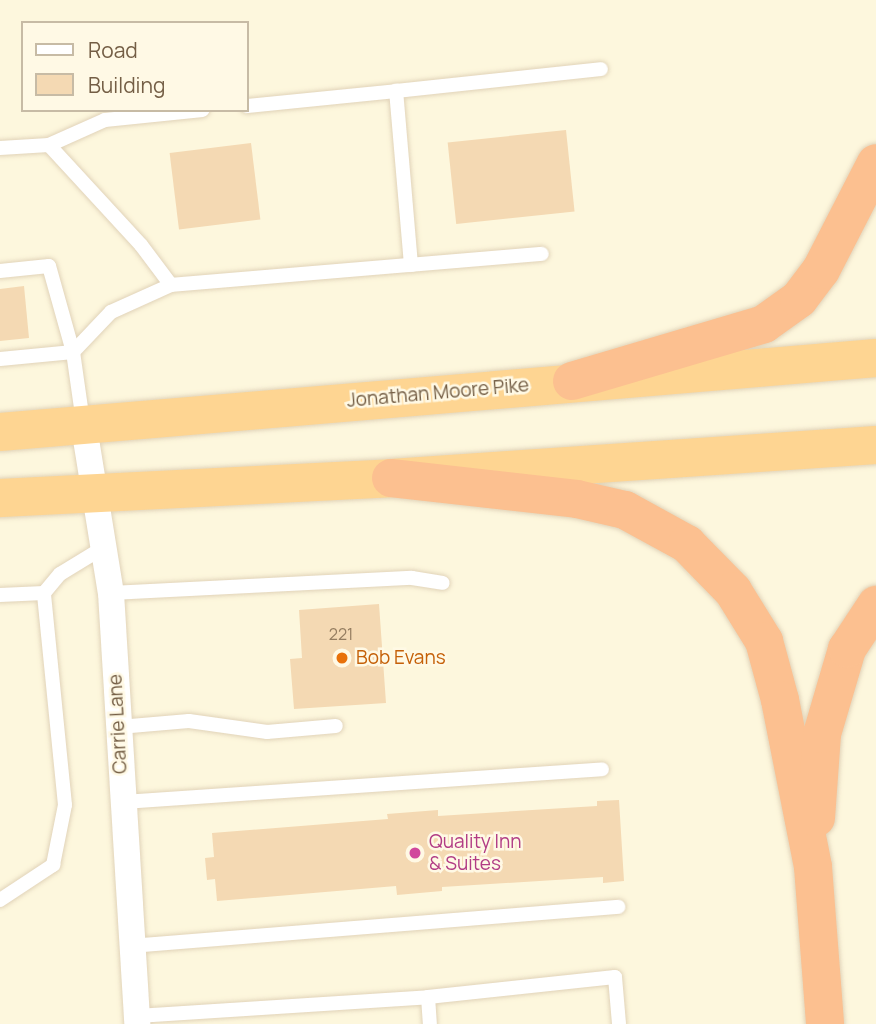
<!DOCTYPE html>
<html>
<head>
<meta charset="utf-8">
<style>
  body { margin:0 }
  #map { position:relative; width:876px; height:1024px; overflow:hidden; background:#fdf7dd; font-family:Manrope,sans-serif }
  div>[style] { position:absolute }
  .building>* { inset:0; background:#f4d9b3; transform-origin:0 0 }
  .roads { filter:drop-shadow(0 0 2px #e1d3b9) drop-shadow(0 0 2px #e1d3b9) }
  .service>* { height:14px; margin:-7px; padding:0 7px; transform-origin:7px; border-radius:7px; background:#fff }
  .minor>* { height:26px; margin:-13px; padding:0 13px; transform-origin:13px; border-radius:13px; background:#fff }
  .trunk>* { height:38px; margin:-19px; padding:0 19px; transform-origin:19px; border-radius:19px; background:#fed592 }
  .motorway>* { height:38px; margin:-19px; padding:0 19px; transform-origin:19px; border-radius:19px; background:#fcc090 }
  .dots>* { width:19px; height:19px; translate:-50% -50%; box-sizing:border-box; border:4px solid #fff9e5; border-radius:50% }
  span { translate:-50% -50%; white-space:nowrap; text-align:center; line-height:1.15; -webkit-text-stroke:5px #fff9e5; paint-order:stroke }
  .number-label { font-size:16px; color:#947d60 }
  .number-label span { -webkit-text-stroke-width:0 }
  .street-label { font-size:19px; color:#745e45 }
  .food-label { font-size:19px; color:#c56008 }
  .left { translate:0 -50%; text-align:left }
  .hotel-label { font-size:19px; color:#b23c85 }
  .legend { position:absolute; left:21px; top:21px; width:228px; height:91px; box-sizing:border-box; background:#fff9e5; border:2px solid #c7bba5; margin:0; padding:9px 12px; list-style:none; font-size:21px; color:#745e45 }
  .legend li { display:flex; align-items:center; gap:14px; height:35px }
  .legend b { width:35px; border:2px solid #c7bba5 }
</style>
</head>
<body>
<div id="map">
  <div class="building">
    <div style="left:566px;top:130px;width:82px;height:119px;rotate:84deg"></div>
    <div style="left:251px;top:143px;width:77px;height:82px;rotate:83deg"></div>
    <div style="clip-path:polygon(24px 286px,29px 338px,0 341px,0 289px)"></div>
    <div style="clip-path:polygon(379px 604px,386px 703px,294px 709px,290px 659px,302px 658px,299px 610px)"></div>
    <div style="clip-path:polygon(619px 800px,624px 881px,603px 883px,603px 877px,442px 887px,442px 891px,397px 895px,396px 886px,217px 901px,215px 879px,207px 880px,205px 858px,214px 857px,212px 833px,388px 819px,387px 814px,438px 810px,438px 816px,597px 806px,597px 801px)"></div>
  </div>
  <div class="roads">
    <div class="service">
      <div style="left:247px;top:106px;width:150px;rotate:-5.7deg"></div>
      <div style="left:0;top:148px;width:49px;rotate:-3.5deg"></div>
      <div style="left:411px;top:265px;width:175px;rotate:-94.9deg"></div>
      <div style="left:396px;top:91px;width:206px;rotate:-6.1deg"></div>
      <div style="left:0;top:271px;width:49px;rotate:-5.8deg"></div>
      <div style="left:49px;top:266px;width:89px;rotate:74.4deg"></div>
      <div style="left:73px;top:352px;width:73px;rotate:174.5deg"></div>
      <div style="left:171px;top:285px;width:50px;rotate:-126.9deg"></div>
      <div style="left:141px;top:245px;width:136px;rotate:-132.6deg"></div>
      <div style="left:49px;top:145px;width:61px;rotate:-24.1deg"></div>
      <div style="left:105px;top:120px;width:98px;rotate:-5.9deg"></div>
      <div style="left:83px;top:422px;width:71px;rotate:-98.1deg"></div>
      <div style="left:73px;top:352px;width:55px;rotate:-46.5deg"></div>
      <div style="left:111px;top:312px;width:66px;rotate:-24.2deg"></div>
      <div style="left:171px;top:285px;width:372px;rotate:-4.8deg"></div>
      <div style="left:111px;top:593px;width:301px;rotate:-2.9deg"></div>
      <div style="left:412px;top:578px;width:31px;rotate:9deg"></div>
      <div style="left:0;top:595px;width:44px;rotate:-2.6deg"></div>
      <div style="left:119px;top:727px;width:70px;rotate:-4.9deg"></div>
      <div style="left:189px;top:721px;width:79px;rotate:8deg"></div>
      <div style="left:267px;top:732px;width:69px;rotate:-5deg"></div>
      <div style="left:123px;top:802px;width:480px;rotate:-3.9deg"></div>
      <div style="left:0;top:900px;width:64px;rotate:-33.4deg"></div>
      <div style="left:53px;top:865px;width:61px;rotate:-78.7deg"></div>
      <div style="left:65px;top:805px;width:213px;rotate:-95.7deg"></div>
      <div style="left:44px;top:593px;width:25px;rotate:-50deg"></div>
      <div style="left:60px;top:574px;width:48px;rotate:-31.4deg"></div>
      <div style="left:131px;top:946px;width:489px;rotate:-4.6deg"></div>
      <div style="left:428px;top:997px;width:27px;rotate:86deg"></div>
      <div style="left:137px;top:1016px;width:292px;rotate:-3.7deg"></div>
      <div style="left:428px;top:997px;width:188px;rotate:-6.1deg"></div>
      <div style="left:615px;top:977px;width:47px;rotate:85.1deg"></div>
    </div>
    <div class="minor">
      <div style="left:84px;top:427px;width:168px;rotate:80.8deg"></div>
      <div style="left:111px;top:593px;width:432px;rotate:86.5deg"></div>
    </div>
    <div class="trunk">
      <div style="left:0;top:432px;width:879px;rotate:-4.83deg"></div>
      <div style="left:0;top:498px;width:392px;rotate:-2.9deg"></div>
      <div style="left:391px;top:478px;width:486px;rotate:-3.9deg"></div>
    </div>
    <div class="motorway">
      <div style="left:572px;top:381px;width:200px;rotate:-16.5deg"></div>
      <div style="left:764px;top:324px;width:43px;rotate:-35.5deg"></div>
      <div style="left:799px;top:299px;width:36px;rotate:-53deg"></div>
      <div style="left:821px;top:270px;width:120px;rotate:-62.8deg"></div>
      <div style="left:391px;top:478px;width:187px;rotate:6.4deg"></div>
      <div style="left:577px;top:499px;width:49px;rotate:12.9deg"></div>
      <div style="left:625px;top:510px;width:71px;rotate:28.7deg"></div>
      <div style="left:687px;top:544px;width:66px;rotate:45.6deg"></div>
      <div style="left:733px;top:591px;width:59px;rotate:58.2deg"></div>
      <div style="left:764px;top:641px;width:61px;rotate:74.8deg"></div>
      <div style="left:780px;top:700px;width:170px;rotate:78.8deg"></div>
      <div style="left:813px;top:867px;width:157px;rotate:85.6deg"></div>
      <div style="left:816px;top:818px;width:84px;rotate:-85.9deg"></div>
      <div style="left:822px;top:734px;width:89px;rotate:-73.6deg"></div>
      <div style="left:847px;top:649px;width:53px;rotate:-56.6deg"></div>
    </div>
  </div>
  <div class="dots">
    <div style="left:342px;top:658px;background:#e8710a"></div>
    <div style="left:415px;top:853px;background:#d1479c"></div>
  </div>
  <div class="number-label">
    <span style="left:341px;top:634px">221</span>
  </div>
  <div class="street-label">
    <span style="left:438px;top:393px;rotate:-5deg">Jonathan Moore Pike</span>
    <span style="left:118px;top:724px;rotate:-93deg">Carrie Lane</span>
  </div>
  <div class="food-label">
    <span class="left" style="left:356px;top:658px">Bob Evans</span>
  </div>
  <div class="hotel-label">
    <span class="left" style="left:429px;top:853px">Quality Inn<br>&amp; Suites</span>
  </div>
  <ul class="legend">
  <li><b style="height:9px;background:#fff"></b>Road</li>
  <li><b style="height:19px;background:#f4d9b3"></b>Building</li>
  </ul>
</div>
</body>
</html>
